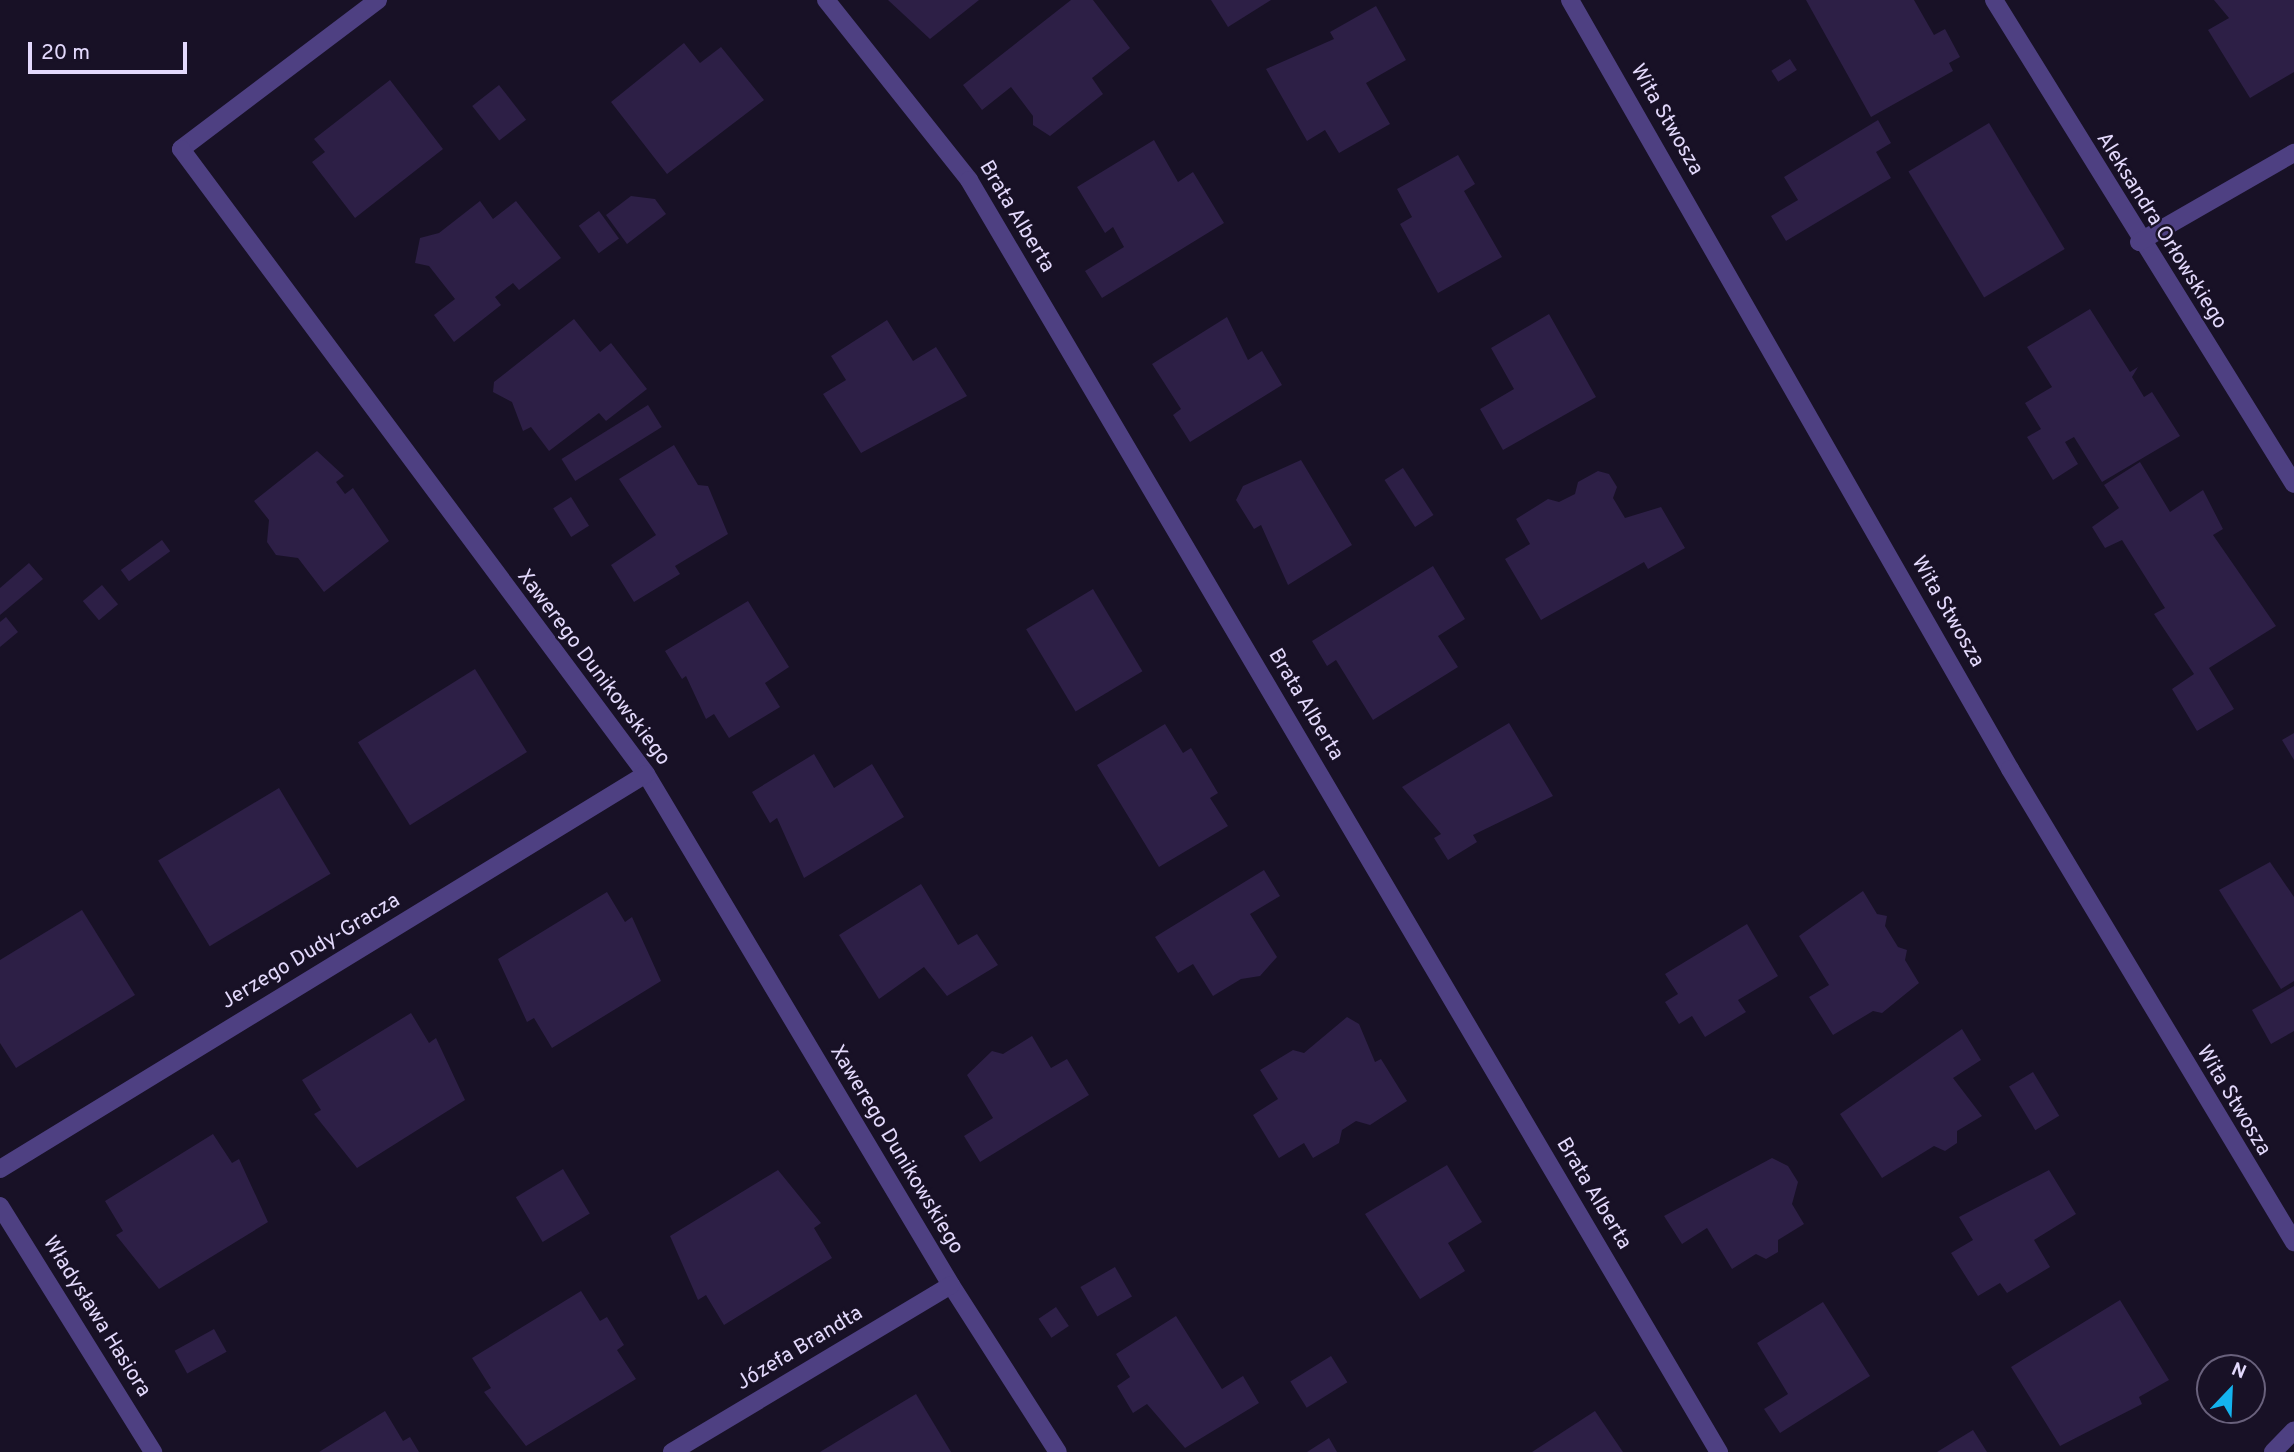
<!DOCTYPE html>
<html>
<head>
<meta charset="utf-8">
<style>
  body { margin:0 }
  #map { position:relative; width:2294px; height:1452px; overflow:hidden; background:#181126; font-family:Overpass,sans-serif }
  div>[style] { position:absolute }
  .building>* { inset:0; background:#2d1f46; transform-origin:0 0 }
  .minor>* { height:18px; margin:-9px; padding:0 9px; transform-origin:9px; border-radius:9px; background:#4e4082 }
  span { translate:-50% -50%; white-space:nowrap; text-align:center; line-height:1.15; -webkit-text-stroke:5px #181126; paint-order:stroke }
  .street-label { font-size:21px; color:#e3d9fc }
  .north { position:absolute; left:2196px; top:1354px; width:70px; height:70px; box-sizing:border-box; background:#181126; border:2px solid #69617c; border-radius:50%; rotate:23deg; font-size:19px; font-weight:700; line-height:28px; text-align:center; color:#e3d9fc }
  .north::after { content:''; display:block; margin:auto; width:24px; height:32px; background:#14b3ee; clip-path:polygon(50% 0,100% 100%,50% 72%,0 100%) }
  .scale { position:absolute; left:28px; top:42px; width:159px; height:32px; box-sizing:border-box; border:4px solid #e3d9fc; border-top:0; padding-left:9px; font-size:21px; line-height:24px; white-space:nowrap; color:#e3d9fc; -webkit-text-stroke:5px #181126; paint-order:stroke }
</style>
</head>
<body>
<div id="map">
  <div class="building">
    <div style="clip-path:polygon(888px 0,979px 0,930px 39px)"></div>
    <div style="clip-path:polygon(1071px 0,1093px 0,1130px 48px,1092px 78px,1103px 94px,1050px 136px,1033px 125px,1033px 116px,1011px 87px,982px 110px,963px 85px)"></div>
    <div style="clip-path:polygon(1211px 0,1271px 0,1228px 27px)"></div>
    <div style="clip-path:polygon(1806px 0,1914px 0,1934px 35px,1945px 29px,1960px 57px,1949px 63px,1953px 71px,1871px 117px)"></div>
    <div style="clip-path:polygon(2214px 0,2294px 0,2294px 72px,2250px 98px,2208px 30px,2229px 18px)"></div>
    <div style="clip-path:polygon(1376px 6px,1406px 60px,1366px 83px,1390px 124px,1339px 153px,1325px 130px,1307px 141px,1266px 69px,1334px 39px,1330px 32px)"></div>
    <div style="clip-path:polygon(684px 43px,700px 63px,721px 47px,764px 100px,667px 174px,611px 102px)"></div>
    <div style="left:1790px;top:59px;width:13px;height:22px;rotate:58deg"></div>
    <div style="clip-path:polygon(390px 80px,443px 149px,355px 218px,312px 162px,325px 152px,314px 139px)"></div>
    <div style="left:499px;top:85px;width:44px;height:34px;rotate:52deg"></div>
    <div style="clip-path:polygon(1878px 120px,1891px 143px,1876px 152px,1891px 178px,1786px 241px,1771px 216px,1798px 200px,1784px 177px)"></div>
    <div style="left:1989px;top:123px;width:147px;height:94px;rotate:59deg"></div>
    <div style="clip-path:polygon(1154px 140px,1178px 182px,1193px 172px,1224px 223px,1102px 298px,1085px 271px,1124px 247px,1113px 227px,1105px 233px,1077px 187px)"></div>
    <div style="clip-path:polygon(1458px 155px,1475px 184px,1464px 191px,1502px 257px,1438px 293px,1400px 224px,1412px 217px,1397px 189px)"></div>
    <div style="clip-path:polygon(631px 196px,655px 199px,666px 214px,627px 244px,606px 215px)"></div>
    <div style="clip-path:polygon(480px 201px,493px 219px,516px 201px,561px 258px,519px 290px,513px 283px,495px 297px,501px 305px,454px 342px,434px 315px,455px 299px,429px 266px,415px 263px,420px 238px,439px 233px)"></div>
    <div style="left:599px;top:211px;width:34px;height:25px;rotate:54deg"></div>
    <div style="clip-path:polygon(2090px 309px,2130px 372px,2138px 367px,2132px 377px,2144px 397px,2152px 392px,2180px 436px,2102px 482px,2074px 437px,2065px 442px,2078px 464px,2053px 480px,2027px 437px,2041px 429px,2025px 403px,2052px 387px,2027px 347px)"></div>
    <div style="clip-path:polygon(1549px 314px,1596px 397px,1503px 450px,1480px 409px,1514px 389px,1491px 348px)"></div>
    <div style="clip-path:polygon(1227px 317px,1248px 360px,1262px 351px,1282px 385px,1190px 442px,1173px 415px,1181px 409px,1152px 364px)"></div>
    <div style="clip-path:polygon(574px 319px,600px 352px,611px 343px,647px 389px,606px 421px,599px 413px,549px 451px,531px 427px,523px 431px,512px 402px,493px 392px,494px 382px)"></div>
    <div style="clip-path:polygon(887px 320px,913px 361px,936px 347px,967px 396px,861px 453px,823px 394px,846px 380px,831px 356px)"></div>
    <div style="left:648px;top:405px;width:26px;height:102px;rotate:58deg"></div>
    <div style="clip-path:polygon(674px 445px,698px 485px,708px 486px,728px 534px,675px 566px,680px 574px,634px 602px,611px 565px,656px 535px,619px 479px)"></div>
    <div style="clip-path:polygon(317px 451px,344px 476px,336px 482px,345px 494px,353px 488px,389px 541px,324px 592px,298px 558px,276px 555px,267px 542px,269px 520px,254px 501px)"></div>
    <div style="clip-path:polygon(1301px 460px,1352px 545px,1288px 585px,1261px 525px,1254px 529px,1236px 500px,1243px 486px)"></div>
    <div style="clip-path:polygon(2140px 462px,2170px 512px,2203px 490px,2223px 529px,2213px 535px,2276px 626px,2209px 668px,2234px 709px,2197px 731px,2172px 689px,2194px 674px,2154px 614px,2165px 608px,2122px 540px,2105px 548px,2092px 527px,2119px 508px,2104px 485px)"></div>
    <div style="left:1403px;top:468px;width:56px;height:22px;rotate:57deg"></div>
    <div style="clip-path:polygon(1598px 471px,1609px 474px,1617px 487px,1613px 498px,1625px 518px,1661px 507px,1685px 548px,1648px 569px,1644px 562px,1541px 620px,1505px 559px,1530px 544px,1516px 519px,1548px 499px,1559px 502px,1575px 494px,1578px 482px)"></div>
    <div style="left:571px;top:497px;width:34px;height:21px;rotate:58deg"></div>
    <div style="left:162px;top:540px;width:14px;height:51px;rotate:54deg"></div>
    <div style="clip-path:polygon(29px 563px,43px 579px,0 615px,0 588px)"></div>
    <div style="clip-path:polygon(1433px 566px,1465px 619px,1438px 636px,1458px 667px,1373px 720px,1336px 660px,1327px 666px,1312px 641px)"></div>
    <div style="left:102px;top:585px;width:25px;height:25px;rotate:50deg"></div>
    <div style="left:1093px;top:589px;width:96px;height:78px;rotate:59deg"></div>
    <div style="clip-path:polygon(748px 601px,789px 667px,765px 683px,780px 707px,729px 738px,714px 714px,706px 719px,686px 676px,682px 679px,665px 651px)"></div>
    <div style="clip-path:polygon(6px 617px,18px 632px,0 647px,0 622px)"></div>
    <div style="left:475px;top:669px;width:98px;height:138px;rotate:58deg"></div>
    <div style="clip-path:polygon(1509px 723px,1553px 796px,1473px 835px,1477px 842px,1448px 860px,1434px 838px,1441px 834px,1402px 787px)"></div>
    <div style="clip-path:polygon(1165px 724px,1183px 753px,1191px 748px,1218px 793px,1210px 798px,1228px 826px,1159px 867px,1097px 765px)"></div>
    <div style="clip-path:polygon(2294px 733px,2294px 760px,2282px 740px)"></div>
    <div style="clip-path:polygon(814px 754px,834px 788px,872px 764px,904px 817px,804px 878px,777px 818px,770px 823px,752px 792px)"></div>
    <div style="left:279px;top:788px;width:100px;height:141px;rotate:59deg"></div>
    <div style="clip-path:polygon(2270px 862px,2294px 897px,2294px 981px,2281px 989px,2219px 890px)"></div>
    <div style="clip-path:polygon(1264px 870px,1280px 896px,1250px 914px,1277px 957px,1260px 976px,1241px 979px,1213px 996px,1193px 964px,1178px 973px,1155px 937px)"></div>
    <div style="clip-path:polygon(921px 884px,958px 945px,977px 934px,998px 965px,947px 996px,924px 967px,879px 999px,839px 935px)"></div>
    <div style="clip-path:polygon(1863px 891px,1877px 914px,1887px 916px,1885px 926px,1898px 947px,1907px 950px,1905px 960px,1919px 983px,1882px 1013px,1873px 1011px,1833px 1035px,1809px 997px,1829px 985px,1799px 936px)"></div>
    <div style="clip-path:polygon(607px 892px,625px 922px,632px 917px,661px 981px,552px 1048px,534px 1018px,527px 1022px,498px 959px)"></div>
    <div style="clip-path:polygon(82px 910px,135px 995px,16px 1068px,0 1043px,0 960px)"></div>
    <div style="clip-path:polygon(1747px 924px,1778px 976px,1738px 1000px,1746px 1012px,1705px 1037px,1692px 1016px,1679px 1024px,1665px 1002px,1678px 994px,1665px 974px)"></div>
    <div style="clip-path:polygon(2294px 986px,2294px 1031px,2271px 1044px,2252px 1010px)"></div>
    <div style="clip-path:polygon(411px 1013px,429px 1043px,436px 1038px,465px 1100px,357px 1168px,314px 1114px,321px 1110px,302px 1080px)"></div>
    <div style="clip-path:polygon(1347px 1017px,1359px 1024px,1375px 1062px,1381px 1059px,1407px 1101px,1370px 1125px,1356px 1121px,1342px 1130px,1339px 1143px,1313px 1158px,1304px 1143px,1279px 1158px,1253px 1115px,1278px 1099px,1260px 1070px,1293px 1050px,1304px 1053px)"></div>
    <div style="clip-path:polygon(1962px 1029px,1981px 1060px,1953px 1078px,1982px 1116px,1957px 1131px,1957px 1143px,1945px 1151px,1934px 1146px,1882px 1178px,1840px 1114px)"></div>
    <div style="clip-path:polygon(1032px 1036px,1051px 1068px,1067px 1059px,1089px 1095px,980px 1162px,964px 1136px,993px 1118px,967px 1075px,992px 1051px,1003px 1054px)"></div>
    <div style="left:2033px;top:1072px;width:51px;height:28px;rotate:59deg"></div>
    <div style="clip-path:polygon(213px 1134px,232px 1163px,239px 1159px,268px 1222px,159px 1289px,116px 1235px,123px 1231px,105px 1201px)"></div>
    <div style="clip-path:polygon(1772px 1158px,1788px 1166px,1798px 1182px,1792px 1204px,1804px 1224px,1778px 1240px,1778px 1252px,1766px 1259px,1756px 1254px,1732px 1269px,1707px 1228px,1682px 1244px,1664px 1216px)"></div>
    <div style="clip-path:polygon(1447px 1165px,1482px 1222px,1448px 1243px,1465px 1271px,1420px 1299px,1365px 1214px)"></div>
    <div style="left:563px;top:1169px;width:52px;height:55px;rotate:59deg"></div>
    <div style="clip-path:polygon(778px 1170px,821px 1223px,814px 1228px,832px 1258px,724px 1325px,706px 1295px,698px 1300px,670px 1236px)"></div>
    <div style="clip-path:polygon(2049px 1170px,2076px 1214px,2034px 1240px,2050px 1267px,2007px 1293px,2000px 1283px,1978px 1296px,1951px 1253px,1973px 1240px,1959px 1217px)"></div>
    <div style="left:1115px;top:1267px;width:34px;height:40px;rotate:60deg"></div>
    <div style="clip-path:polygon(581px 1291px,600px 1321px,607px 1317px,624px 1345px,617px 1350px,636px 1379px,526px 1446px,484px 1392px,491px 1388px,472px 1358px)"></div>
    <div style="clip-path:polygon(2120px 1300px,2169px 1380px,2139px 1397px,2142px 1404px,2060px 1446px,2011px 1367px)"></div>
    <div style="clip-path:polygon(1823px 1302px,1870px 1376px,1780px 1433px,1764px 1409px,1788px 1394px,1757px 1343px)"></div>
    <div style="left:1056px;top:1307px;width:23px;height:21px;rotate:56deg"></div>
    <div style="clip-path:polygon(1176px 1316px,1222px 1389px,1243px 1376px,1259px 1403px,1185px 1448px,1147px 1404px,1133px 1413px,1117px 1386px,1130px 1377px,1116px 1354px)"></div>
    <div style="left:214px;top:1329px;width:26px;height:45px;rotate:61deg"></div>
    <div style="left:1331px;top:1356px;width:31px;height:48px;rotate:58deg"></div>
    <div style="clip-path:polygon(916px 1394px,951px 1452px,820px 1452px,861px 1427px)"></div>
    <div style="clip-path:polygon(385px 1411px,403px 1441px,410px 1437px,419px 1452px,319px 1452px)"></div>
    <div style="clip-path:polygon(1595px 1411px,1623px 1452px,1532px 1452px)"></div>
    <div style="clip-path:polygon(1973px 1430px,1987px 1452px,1937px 1452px)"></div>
    <div style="clip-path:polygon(1329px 1438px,1337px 1452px,1307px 1452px)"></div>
  </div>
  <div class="minor">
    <div style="left:378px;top:0;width:247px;rotate:142.9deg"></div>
    <div style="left:181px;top:149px;width:779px;rotate:53.35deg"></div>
    <div style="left:646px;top:774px;width:595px;rotate:59.17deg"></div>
    <div style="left:951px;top:1285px;width:198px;rotate:57.4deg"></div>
    <div style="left:826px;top:0;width:230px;rotate:51.5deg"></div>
    <div style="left:969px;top:180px;width:1477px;rotate:59.48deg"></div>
    <div style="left:1570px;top:0;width:886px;rotate:60.22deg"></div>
    <div style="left:2010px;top:769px;width:552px;rotate:59.02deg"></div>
    <div style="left:1994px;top:0;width:569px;rotate:58.21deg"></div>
    <div style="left:2139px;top:242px;width:179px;rotate:-29.9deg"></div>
    <div style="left:0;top:1169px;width:757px;rotate:-31.44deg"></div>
    <div style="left:0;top:1206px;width:290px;rotate:58.1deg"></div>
    <div style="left:672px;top:1452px;width:325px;rotate:-30.9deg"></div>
    <div style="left:2273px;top:1452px;width:30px;rotate:-46deg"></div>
  </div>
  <div class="street-label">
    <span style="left:1666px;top:120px;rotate:60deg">Wita Stwosza</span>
    <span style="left:1016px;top:217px;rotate:59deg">Brata Alberta</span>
    <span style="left:2161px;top:231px;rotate:58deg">Aleksandra Orłowskiego</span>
    <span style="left:1947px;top:612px;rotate:60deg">Wita Stwosza</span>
    <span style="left:593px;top:668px;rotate:53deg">Xawerego Dunikowskiego</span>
    <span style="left:1305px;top:705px;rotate:59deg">Brata Alberta</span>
    <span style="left:311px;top:952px;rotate:-31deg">Jerzego Dudy-Gracza</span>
    <span style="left:2233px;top:1101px;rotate:59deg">Wita Stwosza</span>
    <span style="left:896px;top:1150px;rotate:59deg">Xawerego Dunikowskiego</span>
    <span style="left:1593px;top:1194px;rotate:59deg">Brata Alberta</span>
    <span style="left:96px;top:1317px;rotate:58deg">Władysława Hasiora</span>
    <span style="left:800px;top:1349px;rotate:-31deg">Józefa Brandta</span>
  </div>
  <div class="north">N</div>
  <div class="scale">20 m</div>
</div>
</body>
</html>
